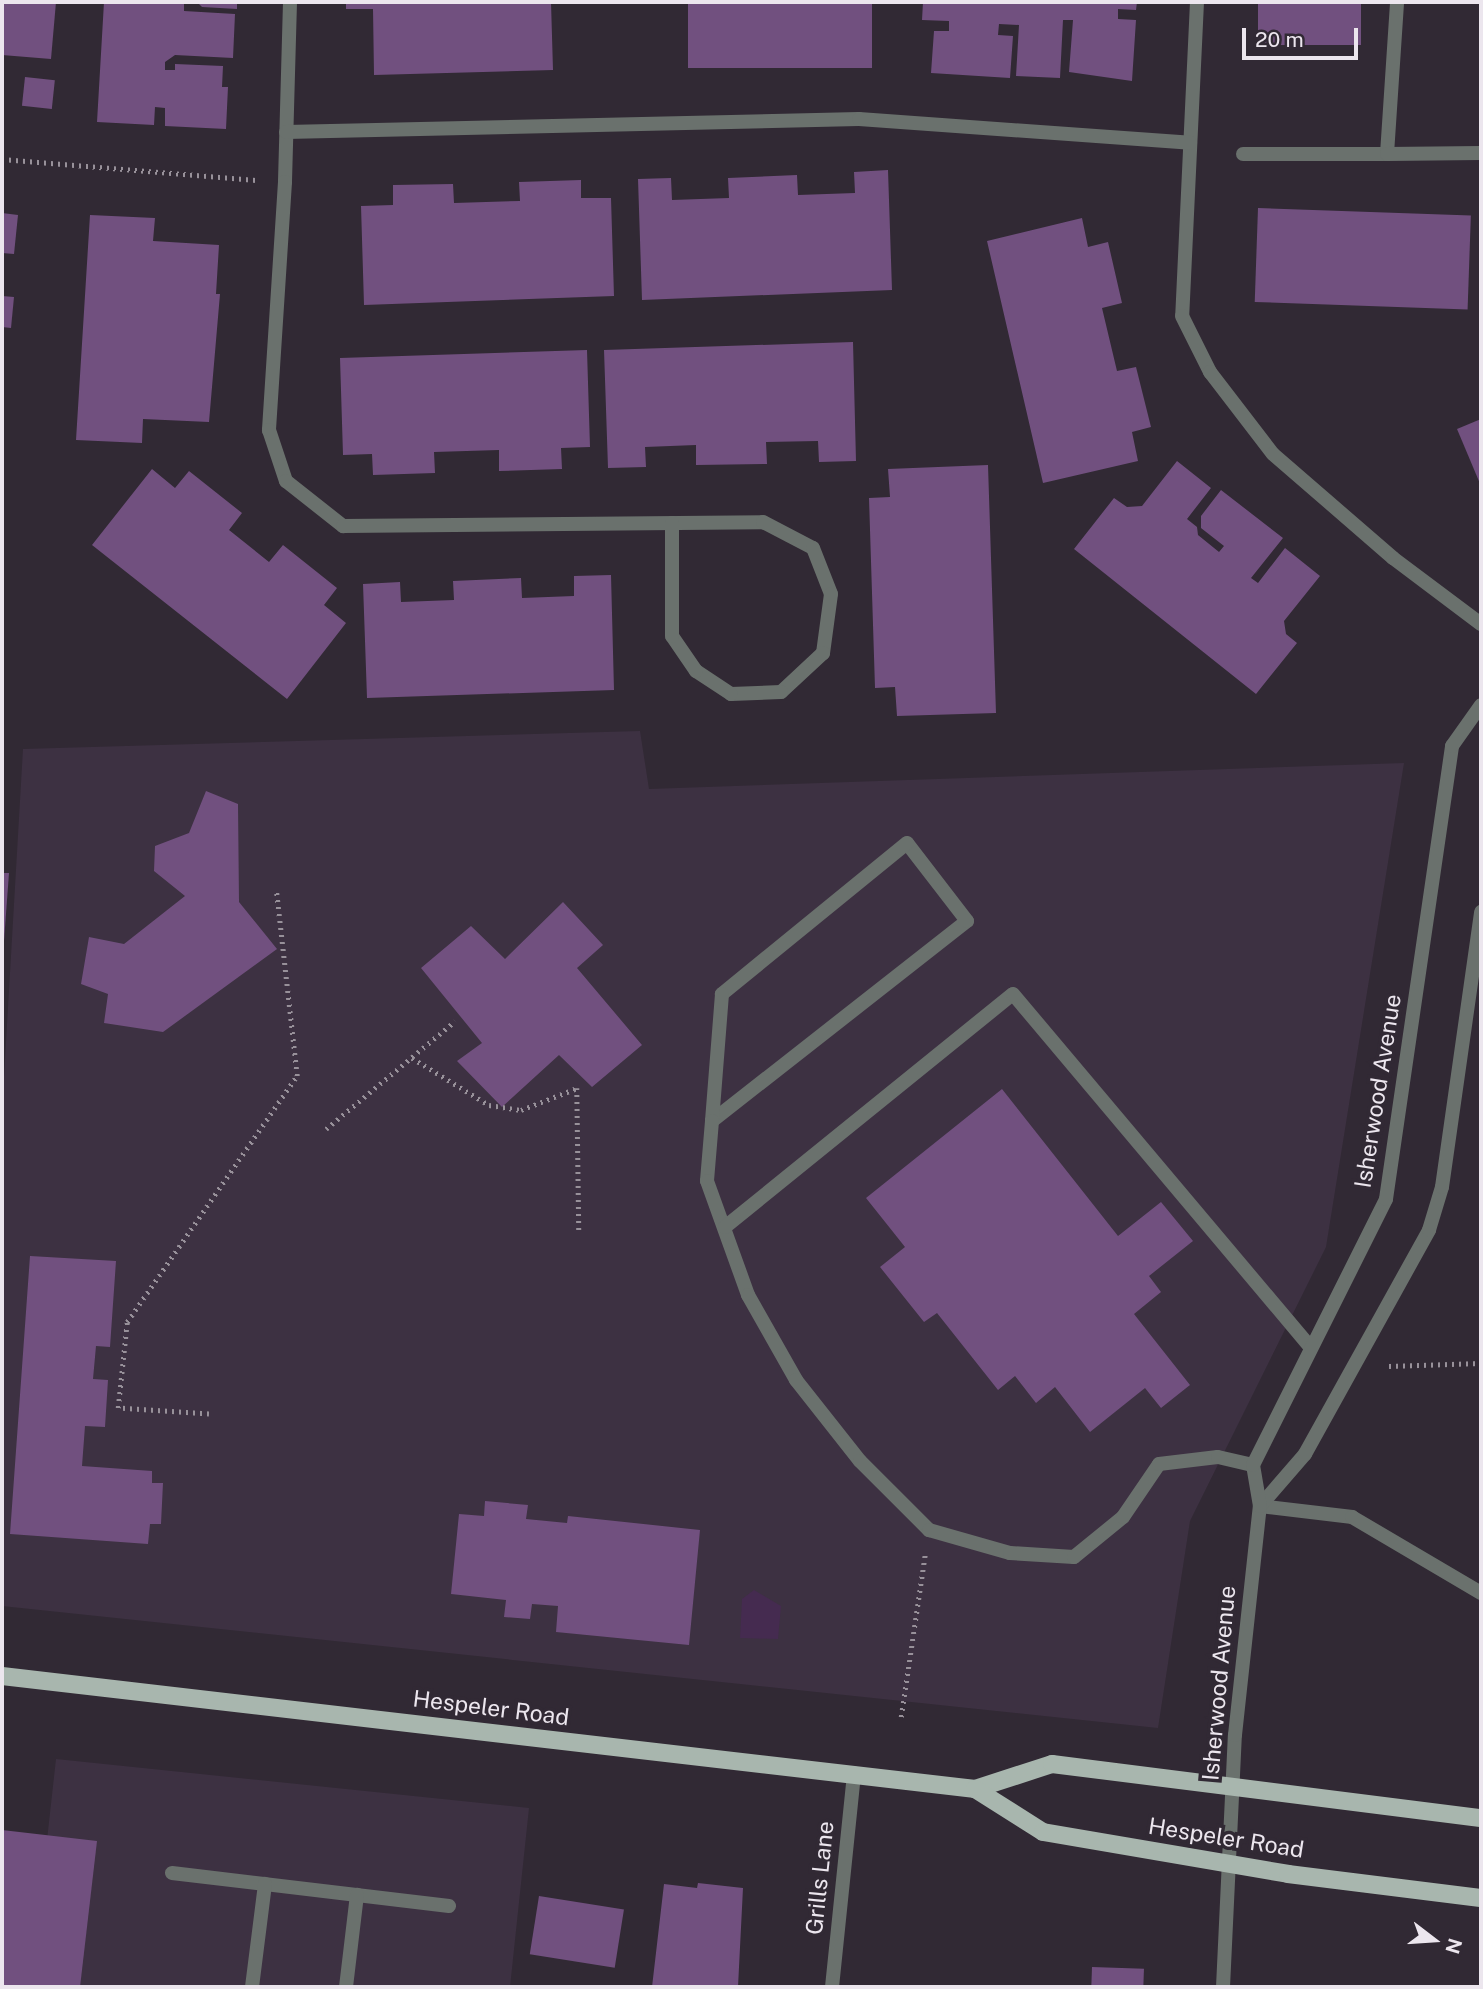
<!DOCTYPE html>
<html>
<head>
<meta charset="utf-8">
<style>
  body { margin:0 }
  #map { position:relative; width:1483px; height:1989px; overflow:hidden; background:#312934; font-family:"Public Sans",sans-serif }
  div>[style] { position:absolute }
  .built>* { inset:0; background:#3d3142 }
  .green>* { inset:0; background:#452b50 }
  .building>* { inset:0; background:#71507f; transform-origin:0 0 }
  .path>* { height:4.5px; margin-top:-2.25px; transform-origin:0; background:repeating-linear-gradient(90deg,#98919a 0 2px,transparent 0 7px) }
  .lane>* { height:14px; margin:-7px; padding:0 7px; transform-origin:7px; border-radius:7px; background:#6a716d }
  .street>* { height:14px; margin:-7px; padding:0 7px; transform-origin:7px; border-radius:7px; background:#6a716d }
  .primary>* { height:18px; margin:-9px; padding:0 9px; transform-origin:9px; border-radius:9px; background:#a8b6ae }
  span { translate:-50% -50%; white-space:nowrap; text-align:center; line-height:1.15; -webkit-text-stroke:7px #312934; paint-order:stroke }
  .street-label { font-size:23px; color:#ece6ee }
  .frame { position:absolute; inset:0; border:4px solid #ece6ee; pointer-events:none }
  .north { position:absolute; left:1399px; top:1905px; width:70px; height:70px; -webkit-text-stroke:5px #312934; paint-order:stroke; rotate:107deg; font-size:19px; font-weight:700; line-height:28px; text-align:center; color:#ece6ee }
  .north::after { content:''; display:block; margin:auto; width:24px; height:32px; background:#ece6ee; clip-path:polygon(50% 0,100% 100%,50% 72%,0 100%) }
  .scale { position:absolute; left:1242px; top:28px; width:116px; height:32px; box-sizing:border-box; border:4px solid #ece6ee; border-top:0; padding-left:9px; font-size:21px; line-height:24px; white-space:nowrap; color:#ece6ee; -webkit-text-stroke:5px #312934; paint-order:stroke }
</style>
</head>
<body>
<div id="map">
  <div class="built">
    <div style="clip-path:polygon(640px 731px,649px 789px,1404px 763px,1326px 1247px,1190px 1521px,1158px 1728px,2px 1606px,2px 1111px,23px 749px)"></div>
    <div style="clip-path:polygon(56px 1759px,529px 1808px,510px 1987px,2px 1987px,2px 1909px,39px 1912px)"></div>
  </div>
  <div class="green">
    <div style="clip-path:polygon(754px 1590px,781px 1606px,778px 1639px,740px 1638px,742px 1599px)"></div>
  </div>
  <div class="building">
    <div style="clip-path:polygon(2px 2px,56px 2px,51px 59px,2px 55px)"></div>
    <div style="clip-path:polygon(104px 2px,184px 2px,184px 11px,235px 14px,233px 58px,175px 55px,165px 62px,165px 70px,175px 70px,175px 64px,223px 66px,222px 87px,228px 87px,226px 129px,165px 126px,165px 108px,155px 107px,154px 125px,97px 122px)"></div>
    <div style="clip-path:polygon(197px 2px,237px 2px,237px 9px,202px 7px)"></div>
    <div style="clip-path:polygon(346px 2px,551px 2px,553px 70px,374px 75px,373px 9px,346px 9px)"></div>
    <div style="left:688px;top:2px;width:184px;height:66px"></div>
    <div style="clip-path:polygon(923px 2px,1137px 2px,1136px 10px,1118px 9px,1118px 19px,1136px 20px,1132px 81px,1069px 72px,1073px 20px,1063px 20px,1060px 78px,1016px 76px,1019px 25px,999px 24px,998px 35px,1013px 36px,1010px 78px,931px 73px,934px 31px,949px 31px,949px 21px,922px 20px)"></div>
    <div style="left:1258px;top:2px;width:103px;height:43px"></div>
    <div style="left:25px;top:77px;width:30px;height:29px;rotate:6deg"></div>
    <div style="clip-path:polygon(888px 170px,892px 290px,642px 300px,638px 179px,671px 178px,672px 200px,729px 198px,728px 178px,797px 175px,798px 195px,855px 193px,854px 172px)"></div>
    <div style="clip-path:polygon(581px 180px,581px 198px,611px 198px,614px 296px,364px 305px,361px 206px,393px 205px,393px 185px,453px 184px,454px 203px,520px 201px,519px 182px)"></div>
    <div style="left:1258px;top:208px;width:213px;height:94px;rotate:2deg"></div>
    <div style="clip-path:polygon(2px 213px,18px 215px,14px 254px,2px 253px)"></div>
    <div style="clip-path:polygon(90px 215px,155px 218px,153px 241px,219px 245px,216px 294px,220px 294px,209px 422px,143px 419px,142px 443px,76px 440px)"></div>
    <div style="clip-path:polygon(1082px 218px,1088px 247px,1108px 242px,1122px 303px,1102px 308px,1117px 371px,1136px 367px,1151px 427px,1132px 432px,1138px 461px,1043px 483px,987px 241px)"></div>
    <div style="clip-path:polygon(2px 296px,14px 297px,11px 328px,2px 327px)"></div>
    <div style="clip-path:polygon(853px 342px,856px 461px,819px 462px,818px 441px,766px 442px,767px 464px,696px 465px,696px 445px,645px 447px,646px 467px,608px 468px,604px 350px)"></div>
    <div style="clip-path:polygon(587px 350px,590px 447px,561px 448px,562px 469px,499px 471px,499px 450px,434px 452px,435px 473px,373px 475px,372px 454px,343px 455px,340px 358px)"></div>
    <div style="clip-path:polygon(1481px 419px,1481px 486px,1457px 429px)"></div>
    <div style="clip-path:polygon(1177px 461px,1211px 488px,1187px 519px,1197px 527px,1198px 535px,1219px 552px,1224px 546px,1201px 528px,1201px 516px,1221px 490px,1283px 538px,1251px 578px,1258px 583px,1285px 548px,1320px 576px,1284px 621px,1286px 634px,1297px 643px,1256px 694px,1074px 549px,1114px 498px,1127px 507px,1142px 506px)"></div>
    <div style="clip-path:polygon(988px 465px,996px 713px,897px 716px,895px 687px,875px 688px,869px 498px,890px 497px,888px 469px)"></div>
    <div style="clip-path:polygon(152px 469px,175px 488px,189px 471px,242px 513px,229px 530px,269px 562px,283px 545px,337px 588px,324px 605px,346px 623px,287px 699px,92px 545px)"></div>
    <div style="clip-path:polygon(611px 575px,614px 690px,367px 698px,363px 584px,400px 582px,401px 602px,454px 600px,453px 581px,521px 578px,522px 598px,574px 596px,574px 576px)"></div>
    <div style="clip-path:polygon(206px 791px,238px 804px,239px 902px,277px 949px,163px 1032px,104px 1023px,108px 994px,81px 984px,89px 937px,124px 944px,185px 896px,154px 871px,155px 846px,189px 833px)"></div>
    <div style="clip-path:polygon(2px 873px,9px 873px,4px 941px,2px 941px)"></div>
    <div style="clip-path:polygon(563px 902px,603px 945px,577px 968px,642px 1045px,592px 1087px,559px 1055px,502px 1107px,457px 1061px,482px 1043px,421px 968px,471px 926px,505px 959px)"></div>
    <div style="clip-path:polygon(1002px 1089px,1118px 1236px,1161px 1202px,1193px 1241px,1149px 1276px,1161px 1292px,1134px 1314px,1190px 1385px,1161px 1408px,1145px 1388px,1090px 1432px,1055px 1387px,1036px 1403px,1015px 1376px,998px 1390px,937px 1313px,924px 1322px,880px 1267px,905px 1247px,866px 1198px)"></div>
    <div style="clip-path:polygon(30px 1256px,116px 1261px,110px 1347px,96px 1346px,93px 1379px,108px 1380px,105px 1427px,85px 1426px,82px 1466px,152px 1471px,152px 1483px,163px 1483px,161px 1524px,150px 1524px,148px 1544px,10px 1534px)"></div>
    <div style="clip-path:polygon(485px 1501px,528px 1505px,526px 1519px,567px 1523px,568px 1516px,700px 1530px,689px 1645px,556px 1632px,558px 1606px,532px 1604px,530px 1619px,504px 1617px,506px 1600px,451px 1594px,459px 1514px,484px 1516px)"></div>
    <div style="clip-path:polygon(2px 1830px,97px 1841px,80px 1987px,2px 1987px)"></div>
    <div style="clip-path:polygon(698px 1883px,743px 1888px,738px 1987px,652px 1987px,664px 1884px,697px 1888px)"></div>
    <div style="left:539px;top:1896px;width:86px;height:59px;rotate:9deg"></div>
    <div style="left:1092px;top:1967px;width:52px;height:20px;rotate:2deg"></div>
  </div>
  <div class="path">
    <div style="left:2px;top:159px;width:258px;rotate:4.7deg"></div>
    <div style="left:412px;top:1058px;width:90px;rotate:31.4deg"></div>
    <div style="left:489px;top:1105px;width:32px;rotate:9deg"></div>
    <div style="left:521px;top:1110px;width:60px;rotate:-21.4deg"></div>
    <div style="left:577px;top:1088px;width:143px;rotate:89.2deg"></div>
    <div style="left:326px;top:1129px;width:168px;rotate:-39.9deg"></div>
    <div style="left:1389px;top:1366px;width:92px;rotate:-1.9deg"></div>
    <div style="left:209px;top:1414px;width:91px;rotate:-176.2deg"></div>
    <div style="left:118px;top:1408px;width:86px;rotate:-84deg"></div>
    <div style="left:127px;top:1322px;width:299px;rotate:-55.4deg"></div>
    <div style="left:297px;top:1076px;width:187px;rotate:-96.4deg"></div>
    <div style="left:901px;top:1717px;width:164px;rotate:-81.6deg"></div>
  </div>
  <div class="lane">
    <div style="left:290px;top:2px;width:180px;rotate:91.6deg"></div>
    <div style="left:285px;top:182px;width:249px;rotate:93.7deg"></div>
    <div style="left:269px;top:430px;width:54px;rotate:71.6deg"></div>
    <div style="left:286px;top:481px;width:73px;rotate:38.3deg"></div>
    <div style="left:343px;top:526px;width:420px;rotate:-0.5deg"></div>
    <div style="left:763px;top:522px;width:56px;rotate:27.5deg"></div>
    <div style="left:813px;top:548px;width:49px;rotate:68.6deg"></div>
    <div style="left:831px;top:594px;width:60px;rotate:97.7deg"></div>
    <div style="left:823px;top:653px;width:57px;rotate:137.1deg"></div>
    <div style="left:781px;top:692px;width:50px;rotate:177.7deg"></div>
    <div style="left:731px;top:694px;width:42px;rotate:-146.7deg"></div>
    <div style="left:696px;top:671px;width:42px;rotate:-124.4deg"></div>
    <div style="left:672px;top:636px;width:113px;rotate:-90deg"></div>
    <div style="left:1197px;top:2px;width:314px;rotate:92.7deg"></div>
    <div style="left:1182px;top:316px;width:63px;rotate:63.4deg"></div>
    <div style="left:1210px;top:372px;width:103px;rotate:52.5deg"></div>
    <div style="left:1273px;top:454px;width:159px;rotate:40.9deg"></div>
    <div style="left:1393px;top:558px;width:110px;rotate:36.9deg"></div>
    <div style="left:286px;top:132px;width:573px;rotate:-1.3deg"></div>
    <div style="left:859px;top:119px;width:332px;rotate:4.1deg"></div>
    <div style="left:1243px;top:154px;width:144px"></div>
    <div style="left:1387px;top:154px;width:152px;rotate:-86.2deg"></div>
    <div style="left:1387px;top:154px;width:94px;rotate:-0.6deg"></div>
    <div style="left:712px;top:1121px;width:324px;rotate:-38.1deg"></div>
    <div style="left:967px;top:921px;width:98px;rotate:-127.6deg"></div>
    <div style="left:907px;top:843px;width:239px;rotate:140.8deg"></div>
    <div style="left:722px;top:994px;width:127px;rotate:94.5deg"></div>
    <div style="left:712px;top:1121px;width:60px;rotate:94.8deg"></div>
    <div style="left:707px;top:1181px;width:121px;rotate:70.2deg"></div>
    <div style="left:748px;top:1295px;width:98px;rotate:60.5deg"></div>
    <div style="left:796px;top:1380px;width:103px;rotate:51.7deg"></div>
    <div style="left:860px;top:1461px;width:98px;rotate:45deg"></div>
    <div style="left:929px;top:1530px;width:84px;rotate:15.9deg"></div>
    <div style="left:1010px;top:1553px;width:64px;rotate:3.6deg"></div>
    <div style="left:1074px;top:1557px;width:63px;rotate:-39.2deg"></div>
    <div style="left:1123px;top:1517px;width:64px;rotate:-55.8deg"></div>
    <div style="left:1159px;top:1464px;width:59px;rotate:-6.8deg"></div>
    <div style="left:1218px;top:1457px;width:36px;rotate:13deg"></div>
    <div style="left:725px;top:1227px;width:370px;rotate:-39deg"></div>
    <div style="left:1013px;top:994px;width:461px;rotate:49.9deg"></div>
    <div style="left:1260px;top:1506px;width:93px;rotate:6.8deg"></div>
    <div style="left:1352px;top:1517px;width:150px;rotate:30.5deg"></div>
    <div style="left:172px;top:1873px;width:279px;rotate:6.8deg"></div>
    <div style="left:252px;top:1987px;width:104px;rotate:-82.8deg"></div>
    <div style="left:346px;top:1987px;width:93px;rotate:-83.2deg"></div>
    <div style="left:832px;top:1987px;width:215px;rotate:-84.1deg"></div>
  </div>
  <div class="street">
    <div style="left:1260px;top:1506px;width:69px;rotate:-49.1deg"></div>
    <div style="left:1305px;top:1454px;width:256px;rotate:-61deg"></div>
    <div style="left:1429px;top:1230px;width:45px;rotate:-73.2deg"></div>
    <div style="left:1442px;top:1187px;width:278px;rotate:-81.9deg"></div>
    <div style="left:1223px;top:1987px;width:252px;rotate:-87.3deg"></div>
    <div style="left:1235px;top:1735px;width:230px;rotate:-83.8deg"></div>
    <div style="left:1260px;top:1506px;width:42px;rotate:-99.7deg"></div>
    <div style="left:1253px;top:1465px;width:297px;rotate:-63.4deg"></div>
    <div style="left:1386px;top:1199px;width:458px;rotate:-81.7deg"></div>
    <div style="left:1452px;top:746px;width:50px;rotate:-54.7deg"></div>
  </div>
  <div class="primary">
    <div style="left:2px;top:1676px;width:980px;rotate:6.62deg"></div>
    <div style="left:975px;top:1789px;width:81px;rotate:-18deg"></div>
    <div style="left:1052px;top:1764px;width:432px;rotate:7.2deg"></div>
    <div style="left:975px;top:1789px;width:80px;rotate:32.3deg"></div>
    <div style="left:1043px;top:1832px;width:249px;rotate:9.7deg"></div>
    <div style="left:1288px;top:1874px;width:194px;rotate:7.1deg"></div>
  </div>
  <div class="street-label">
    <span style="left:1378px;top:1091px;rotate:-81deg">Isherwood Avenue</span>
    <span style="left:1219px;top:1683px;rotate:-85deg">Isherwood Avenue</span>
    <span style="left:491px;top:1708px;rotate:7deg">Hespeler Road</span>
    <span style="left:1226px;top:1838px;rotate:9deg">Hespeler Road</span>
    <span style="left:820px;top:1878px;rotate:-84deg">Grills Lane</span>
  </div>
  <div class="frame"></div>
  <div class="north">N</div>
  <div class="scale">20 m</div>
</div>
</body>
</html>
